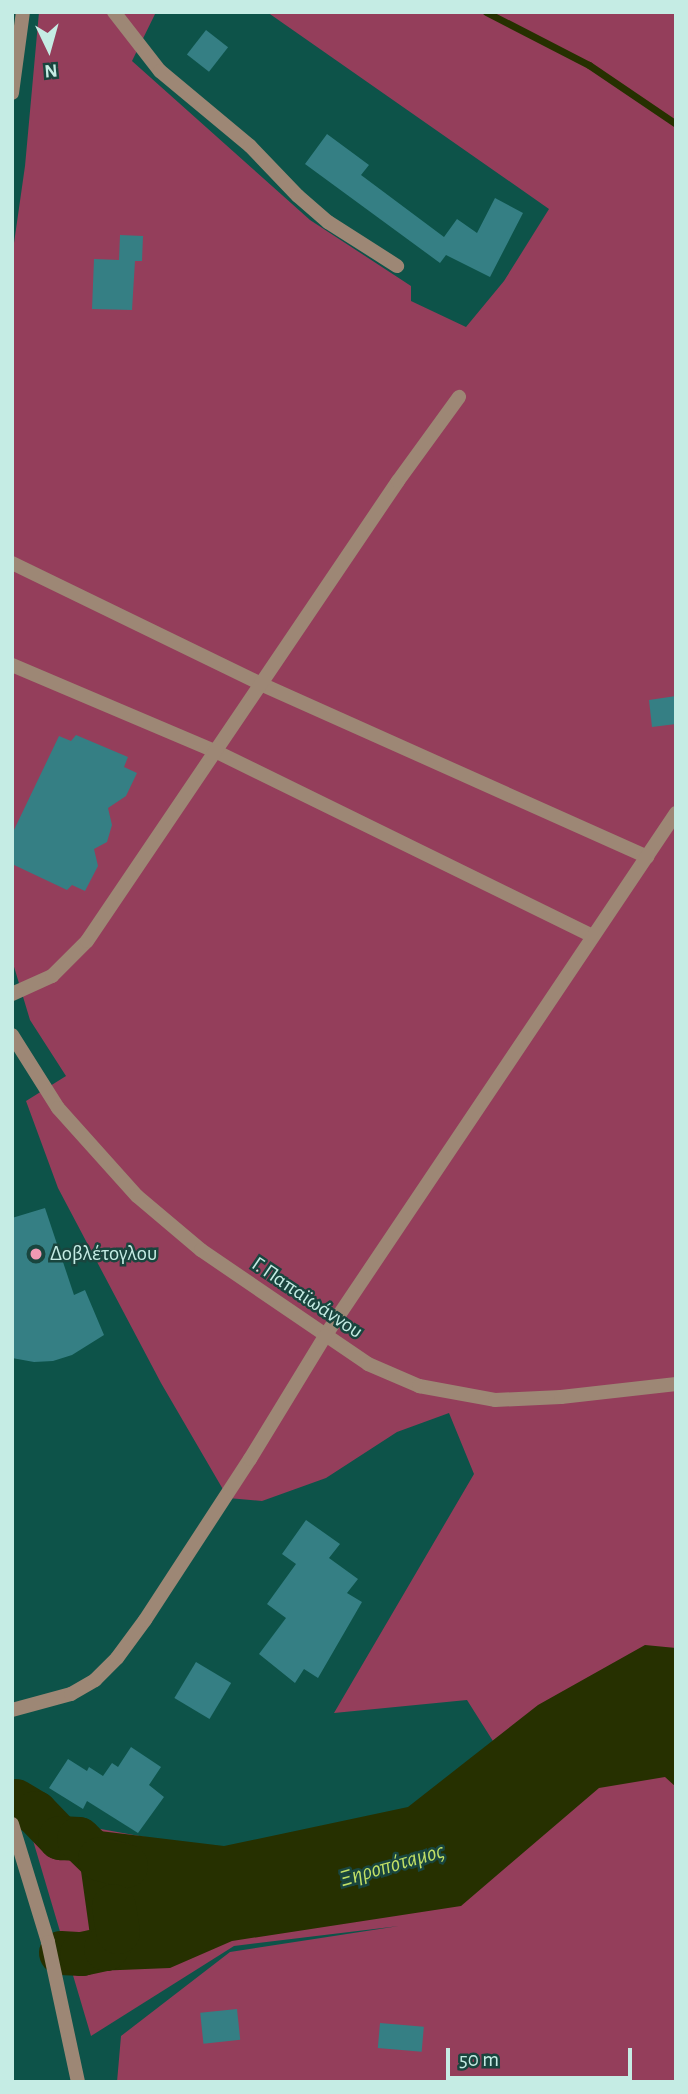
<!DOCTYPE html>
<html>
<head>
<meta charset="utf-8">
<style>
  body { margin:0 }
  #map { position:relative; width:688px; height:2094px; overflow:hidden; background:#0d5349; font-family:"Alegreya Sans",sans-serif }
  div>[style] { position:absolute }
  .green>* { inset:0; background:#943e5b }
  .water>* { inset:0; background:#263000 }
  .stream>* { height:7px; margin:-3.5px; padding:0 3.5px; transform-origin:3.5px; border-radius:3.5px; background:#263000 }
  .river>* { height:44px; margin:-22px; padding:0 22px; transform-origin:22px; border-radius:22px; background:#263000 }
  .building>* { inset:0; background:#357f84; transform-origin:0 0 }
  .service>* { height:14px; margin:-7px; padding:0 7px; transform-origin:7px; border-radius:7px; background:#9d8775 }
  .minor>* { height:14px; margin:-7px; padding:0 7px; transform-origin:7px; border-radius:7px; background:#9d8775 }
  .tertiary>* { height:14px; margin:-7px; padding:0 7px; transform-origin:7px; border-radius:7px; background:#9d8775 }
  .dots>* { width:19px; height:19px; translate:-50% -50%; box-sizing:border-box; border:4px solid #19453e; border-radius:50% }
  span { translate:-50% -50%; white-space:nowrap; text-align:center; line-height:1.15; -webkit-text-stroke:5px #19453e; paint-order:stroke }
  .poi-label { font-size:21px; color:#c5ece4 }
  .left { translate:0 -50%; text-align:left }
  .street-label { font-size:21px; color:#c5ece4 }
  .water-label { font-size:23px; color:#c1df65; font-style:italic }
  .frame { position:absolute; inset:0; border:14px solid #c5ece4; pointer-events:none }
  .north { position:absolute; left:14px; top:14px; width:70px; height:70px; -webkit-text-stroke:5px #19453e; paint-order:stroke; rotate:175deg; font-size:19px; font-weight:700; line-height:28px; text-align:center; color:#c5ece4 }
  .north::after { content:''; display:block; margin:auto; width:24px; height:32px; background:#c5ece4; clip-path:polygon(50% 0,100% 100%,50% 72%,0 100%) }
  .scale { position:absolute; left:446px; top:2048px; width:186px; height:32px; box-sizing:border-box; border:4px solid #c5ece4; border-top:0; padding-left:9px; font-size:21px; line-height:24px; white-space:nowrap; color:#c5ece4; -webkit-text-stroke:5px #19453e; paint-order:stroke }
</style>
</head>
<body>
<div id="map">
  <div class="green">
    <div style="clip-path:polygon(39px 12px,156px 12px,132px 61px,310px 220px,411px 286px,411px 301px,466px 327px,504px 281px,549px 209px,267px 12px,676px 12px,676px 2082px,117px 2082px,121px 2036px,230px 1952px,399px 1926px,234px 1946px,91px 2036px,21px 1800px,84px 1826px,328px 1870px,517px 1779px,467px 1700px,334px 1713px,474px 1474px,449px 1413px,397px 1432px,326px 1478px,262px 1501px,228px 1498px,161px 1383px,58px 1188px,26px 1101px,66px 1076px,30px 1020px,12px 960px,12px 257px,25px 166px)"></div>
  </div>
  <div class="water">
    <div style="clip-path:polygon(645px 1645px,676px 1648px,676px 1787px,665px 1777px,599px 1788px,461px 1906px,232px 1941px,170px 1968px,95px 1971px,75px 1828px,224px 1846px,408px 1807px,538px 1705px)"></div>
  </div>
  <div class="stream">
    <div style="left:486px;top:12px;width:116px;rotate:27.2deg"></div>
    <div style="left:589px;top:65px;width:105px;rotate:34.1deg"></div>
  </div>
  <div class="river">
    <div style="left:16px;top:1801px;width:23px;rotate:31deg"></div>
    <div style="left:36px;top:1813px;width:35px;rotate:46deg"></div>
    <div style="left:60px;top:1838px;width:19px;rotate:3deg"></div>
    <div style="left:79px;top:1839px;width:29px;rotate:44deg"></div>
    <div style="left:100px;top:1859px;width:27px;rotate:15deg"></div>
    <div style="left:61px;top:1953px;width:21px;rotate:3deg"></div>
    <div style="left:82px;top:1954px;width:25px;rotate:-12deg"></div>
    <div style="left:106px;top:1949px;width:21px;rotate:-55deg"></div>
    <div style="left:118px;top:1932px;width:26px;rotate:-99deg"></div>
  </div>
  <div class="building">
    <div style="left:206px;top:30px;width:28px;height:31px;rotate:38deg"></div>
    <div style="clip-path:polygon(327px 134px,369px 165px,361px 175px,444px 237px,457px 219px,477px 233px,495px 198px,523px 213px,490px 277px,446px 255px,440px 263px,305px 164px)"></div>
    <div style="clip-path:polygon(120px 235px,143px 236px,142px 261px,135px 261px,132px 310px,92px 309px,94px 259px,119px 260px)"></div>
    <div style="clip-path:polygon(676px 696px,676px 724px,652px 727px,649px 700px)"></div>
    <div style="clip-path:polygon(76px 735px,128px 757px,124px 767px,137px 773px,126px 796px,108px 808px,112px 825px,107px 842px,94px 849px,98px 866px,85px 891px,72px 885px,67px 890px,12px 864px,12px 834px,59px 736px,71px 741px)"></div>
    <div style="clip-path:polygon(45px 1208px,74px 1295px,85px 1290px,104px 1335px,72px 1355px,53px 1361px,34px 1362px,12px 1358px,12px 1218px)"></div>
    <div style="clip-path:polygon(306px 1520px,340px 1544px,329px 1558px,358px 1579px,347px 1593px,362px 1602px,318px 1678px,304px 1669px,295px 1683px,259px 1654px,286px 1618px,267px 1604px,296px 1564px,282px 1554px)"></div>
    <div style="left:196px;top:1662px;width:41px;height:42px;rotate:31deg"></div>
    <div style="clip-path:polygon(131px 1747px,161px 1767px,149px 1785px,164px 1797px,138px 1833px,87px 1801px,83px 1809px,49px 1788px,68px 1759px,87px 1771px,89px 1767px,103px 1776px,112px 1763px,118px 1767px)"></div>
    <div style="left:237px;top:2009px;width:31px;height:37px;rotate:84deg"></div>
    <div style="left:380px;top:2023px;width:44px;height:25px;rotate:5deg"></div>
  </div>
  <div class="service">
    <div style="left:114px;top:12px;width:75px;rotate:52.1deg"></div>
    <div style="left:160px;top:71px;width:117px;rotate:39.8deg"></div>
    <div style="left:250px;top:146px;width:69px;rotate:46.2deg"></div>
    <div style="left:298px;top:196px;width:40px;rotate:41deg"></div>
    <div style="left:328px;top:222px;width:82px;rotate:32.5deg"></div>
  </div>
  <div class="minor">
    <div style="left:12px;top:563px;width:279px;rotate:25.9deg"></div>
    <div style="left:263px;top:685px;width:421px;rotate:24.1deg"></div>
    <div style="left:12px;top:665px;width:223px;rotate:23deg"></div>
    <div style="left:217px;top:752px;width:416px;rotate:26.1deg"></div>
    <div style="left:12px;top:994px;width:44px;rotate:-24.2deg"></div>
    <div style="left:52px;top:976px;width:49px;rotate:-45deg"></div>
    <div style="left:87px;top:941px;width:555px;rotate:-55.94deg"></div>
    <div style="left:398px;top:481px;width:104px;rotate:-54deg"></div>
    <div style="left:325px;top:1336px;width:630px;rotate:-56.13deg"></div>
  </div>
  <div class="tertiary">
    <div style="left:12px;top:93px;width:82px;rotate:-82.3deg"></div>
    <div style="left:12px;top:1035px;width:86px;rotate:57.8deg"></div>
    <div style="left:58px;top:1108px;width:118px;rotate:48.1deg"></div>
    <div style="left:137px;top:1196px;width:84px;rotate:40.2deg"></div>
    <div style="left:201px;top:1250px;width:202px;rotate:34.3deg"></div>
    <div style="left:368px;top:1364px;width:56px;rotate:23.3deg"></div>
    <div style="left:419px;top:1386px;width:77px;rotate:10.4deg"></div>
    <div style="left:495px;top:1400px;width:66px;rotate:-2.6deg"></div>
    <div style="left:561px;top:1397px;width:116px;rotate:-6.4deg"></div>
    <div style="left:12px;top:1710px;width:61px;rotate:-15.2deg"></div>
    <div style="left:71px;top:1694px;width:28px;rotate:-30deg"></div>
    <div style="left:95px;top:1680px;width:31px;rotate:-45deg"></div>
    <div style="left:117px;top:1658px;width:47px;rotate:-53.6deg"></div>
    <div style="left:145px;top:1620px;width:192px;rotate:-56.9deg"></div>
    <div style="left:250px;top:1459px;width:144px;rotate:-58.6deg"></div>
    <div style="left:12px;top:1824px;width:123px;rotate:73deg"></div>
    <div style="left:48px;top:1942px;width:143px;rotate:77.9deg"></div>
  </div>
  <div class="dots">
    <div style="left:36px;top:1254px;background:#f19ab3"></div>
  </div>
  <div class="poi-label">
    <span class="left" style="left:50px;top:1254px">Δοβλέτογλου</span>
  </div>
  <div class="street-label">
    <span style="left:307px;top:1298px;rotate:34deg">Γ. Παπαϊωάννου</span>
  </div>
  <div class="water-label">
    <span style="left:392px;top:1866px;rotate:-16deg">Ξηροπόταμος</span>
  </div>
  <div class="frame"></div>
  <div class="north">N</div>
  <div class="scale">50 m</div>
</div>
</body>
</html>
